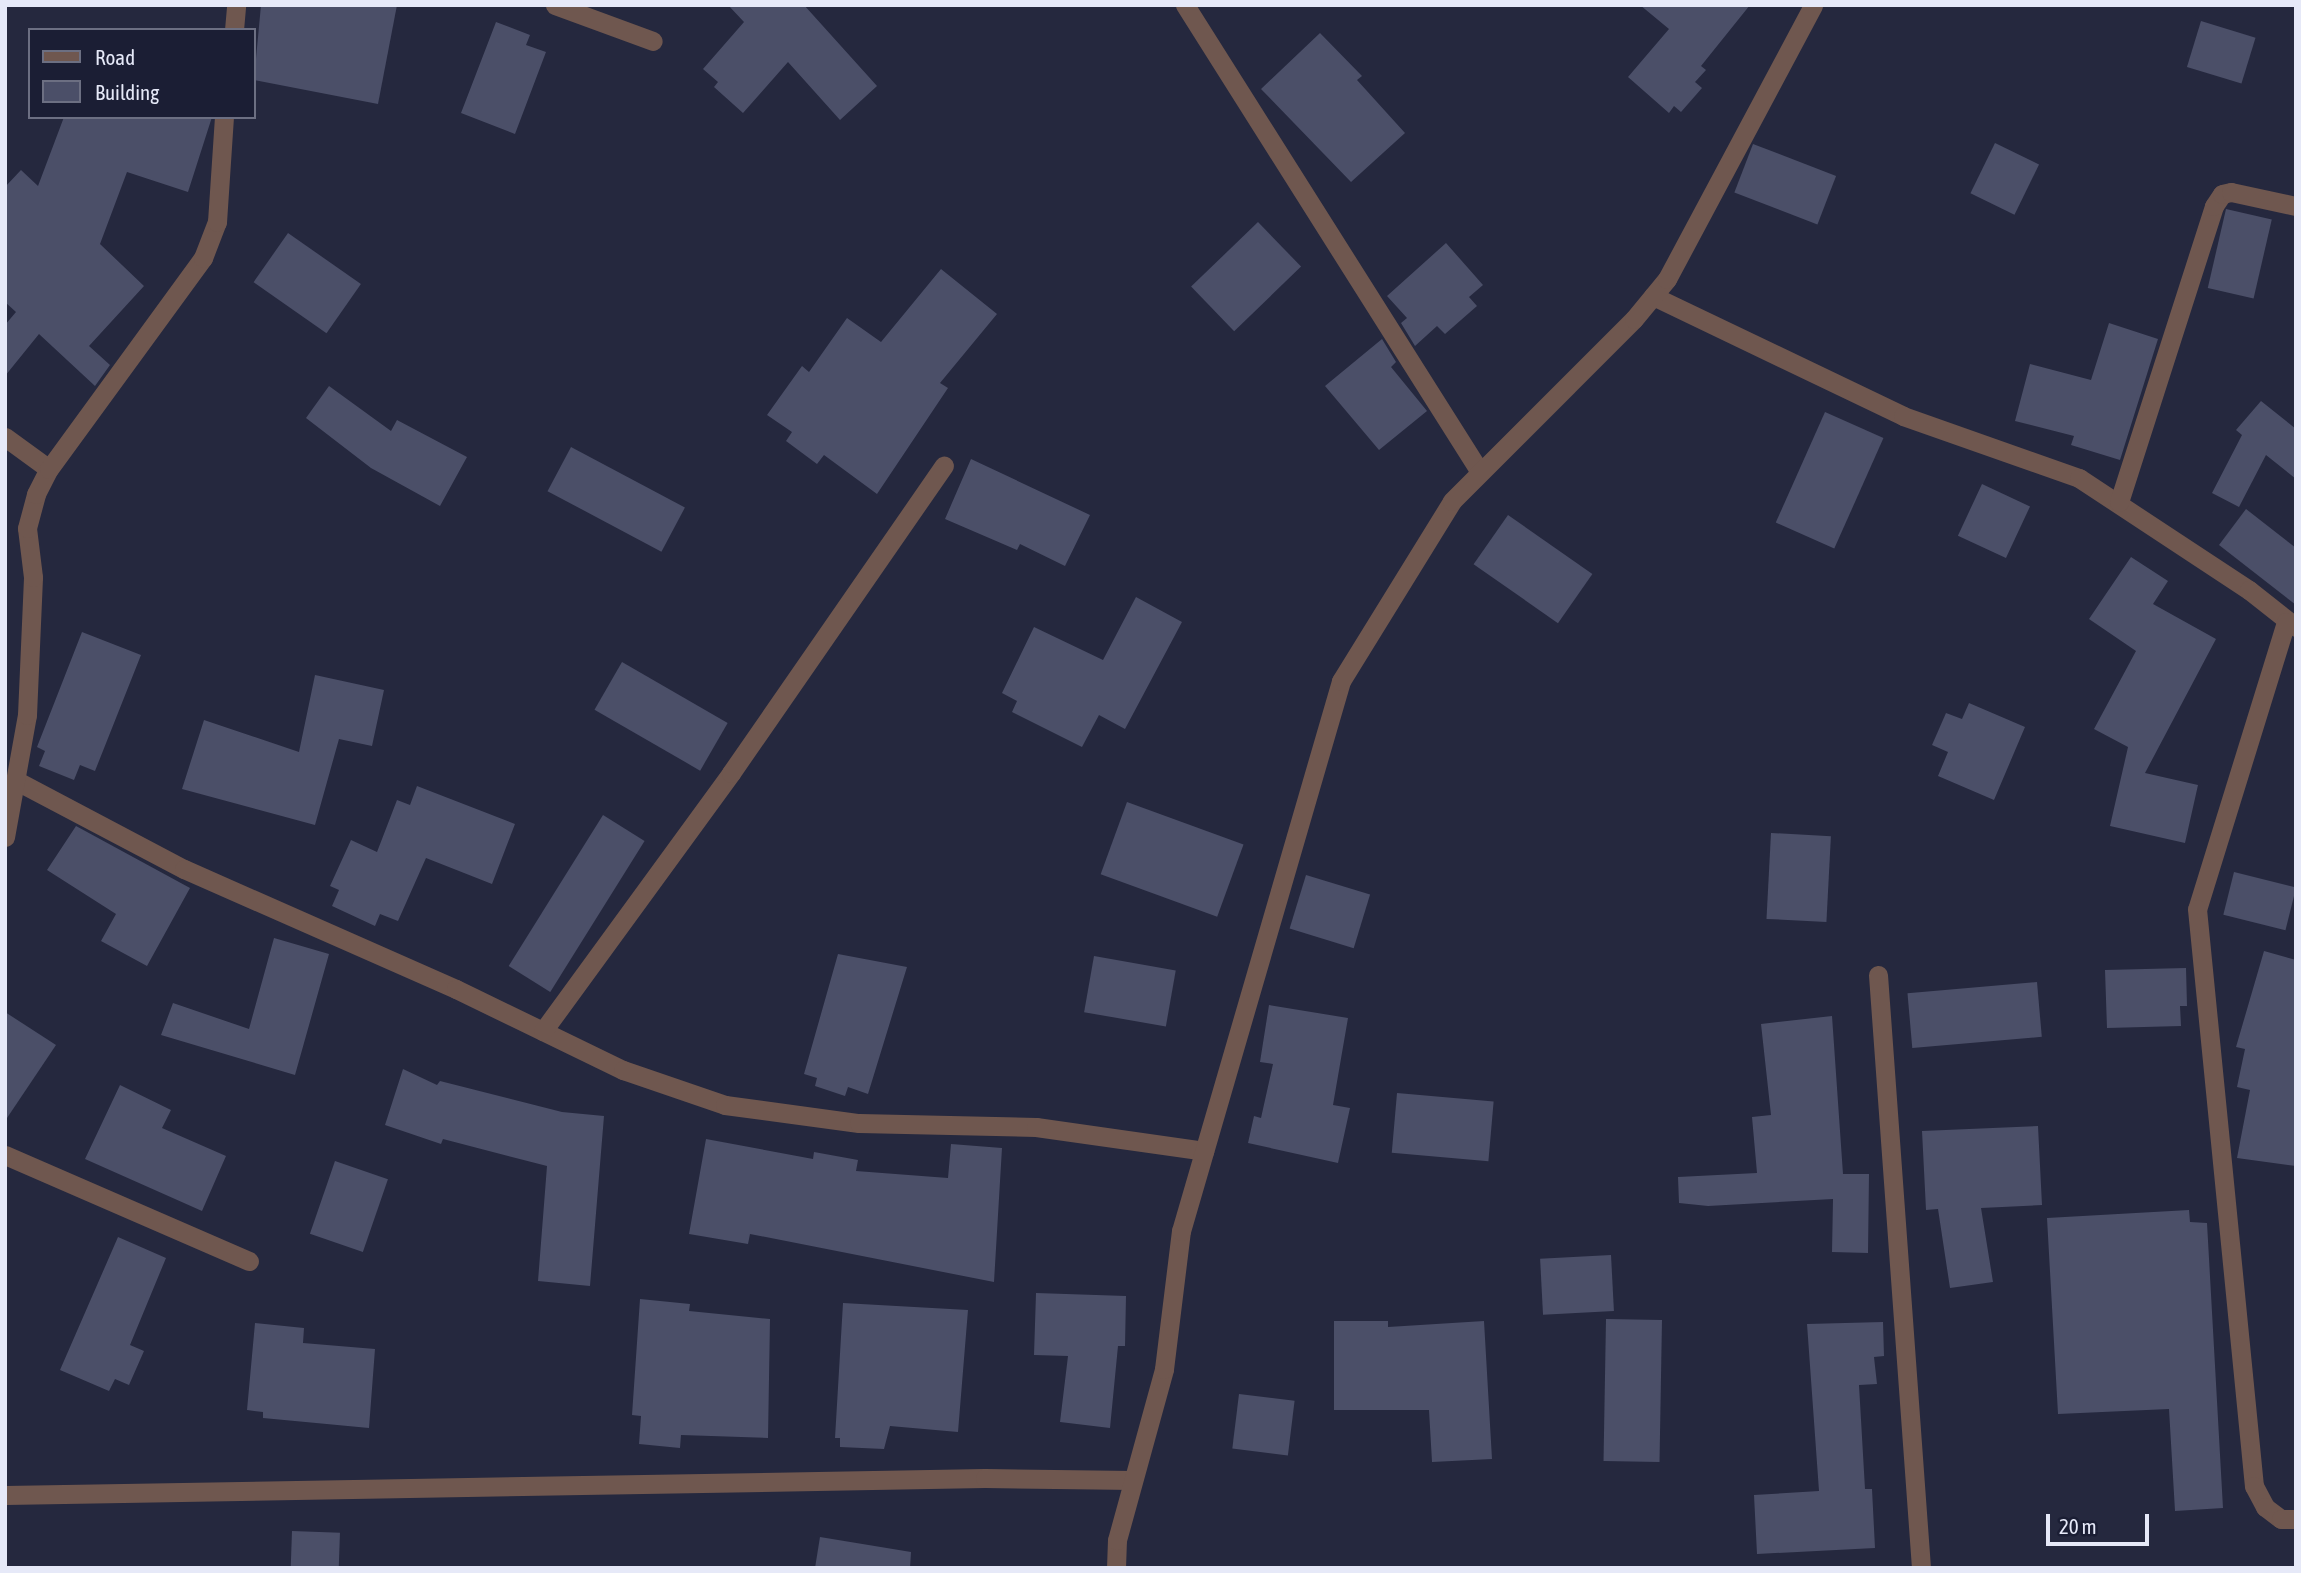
<!DOCTYPE html>
<html>
<head>
<meta charset="utf-8">
<style>
  body { margin:0 }
  #map { position:relative; width:2301px; height:1573px; overflow:hidden; background:#25283e; font-family:"Asap Condensed",sans-serif }
  div>[style] { position:absolute }
  .building>* { inset:0; background:#4b4f68; transform-origin:0 0 }
  .minor>* { height:19px; margin:-9.5px; padding:0 9.5px; transform-origin:9.5px; border-radius:9.5px; background:#6f574f }
  span { translate:-50% -50%; white-space:nowrap; text-align:center; line-height:1.15; -webkit-text-stroke:7px #1b1e34; paint-order:stroke }
  .frame { position:absolute; inset:0; border:7px solid #e6e9f8; pointer-events:none }
  .legend { position:absolute; left:28px; top:28px; width:228px; height:91px; box-sizing:border-box; background:#1b1e34; border:2px solid #6c6f82; margin:0; padding:9px 12px; list-style:none; font-size:21px; color:#e6e9f8 }
  .legend li { display:flex; align-items:center; gap:14px; height:35px }
  .legend b { width:35px; border:2px solid #6c6f82 }
  .scale { position:absolute; left:2046px; top:1514px; width:103px; height:32px; box-sizing:border-box; border:4px solid #e6e9f8; border-top:0; padding-left:9px; font-size:21px; line-height:24px; white-space:nowrap; color:#e6e9f8; -webkit-text-stroke:5px #1b1e34; paint-order:stroke }
</style>
</head>
<body>
<div id="map">
  <div class="building">
    <div style="clip-path:polygon(261px 5px,397px 5px,378px 104px,254px 80px)"></div>
    <div style="clip-path:polygon(728px 5px,804px 5px,877px 86px,840px 120px,788px 62px,743px 113px,714px 87px,718px 82px,703px 69px,744px 22px)"></div>
    <div style="clip-path:polygon(1640px 5px,1750px 5px,1701px 66px,1706px 70px,1695px 82px,1702px 88px,1681px 112px,1674px 106px,1669px 113px,1628px 77px,1669px 29px)"></div>
    <div style="left:2201px;top:21px;width:57px;height:48px;rotate:17deg"></div>
    <div style="clip-path:polygon(496px 22px,530px 35px,526px 45px,546px 52px,515px 134px,461px 113px)"></div>
    <div style="clip-path:polygon(1320px 33px,1362px 76px,1357px 80px,1405px 133px,1351px 182px,1261px 89px)"></div>
    <div style="clip-path:polygon(64px 117px,212px 117px,188px 192px,127px 172px,100px 244px,144px 286px,89px 346px,110px 365px,95px 386px,39px 334px,5px 376px,5px 325px,16px 312px,5px 302px,5px 187px,21px 170px,38px 186px)"></div>
    <div style="left:1995px;top:143px;width:49px;height:56px;rotate:26deg"></div>
    <div style="left:1753px;top:144px;width:89px;height:52px;rotate:21deg"></div>
    <div style="left:2226px;top:209px;width:47px;height:81px;rotate:13deg"></div>
    <div style="left:1258px;top:222px;width:62px;height:93px;rotate:46deg"></div>
    <div style="left:288px;top:233px;width:89px;height:60px;rotate:35deg"></div>
    <div style="clip-path:polygon(1446px 243px,1483px 285px,1469px 297px,1477px 306px,1445px 334px,1437px 326px,1415px 346px,1401px 323px,1407px 318px,1387px 296px)"></div>
    <div style="clip-path:polygon(941px 269px,997px 314px,940px 383px,948px 388px,877px 494px,824px 455px,817px 464px,786px 441px,792px 432px,767px 415px,802px 366px,809px 372px,847px 318px,881px 342px)"></div>
    <div style="clip-path:polygon(2109px 323px,2158px 339px,2120px 460px,2071px 445px,2074px 436px,2015px 421px,2030px 364px,2091px 380px)"></div>
    <div style="clip-path:polygon(1382px 339px,1396px 362px,1391px 367px,1427px 411px,1379px 450px,1325px 386px)"></div>
    <div style="clip-path:polygon(329px 386px,391px 431px,397px 420px,467px 457px,440px 506px,371px 468px,306px 418px)"></div>
    <div style="clip-path:polygon(2261px 401px,2296px 429px,2296px 479px,2266px 455px,2239px 507px,2212px 493px,2242px 435px,2236px 430px)"></div>
    <div style="left:1825px;top:412px;width:64px;height:121px;rotate:24deg"></div>
    <div style="left:571px;top:447px;width:129px;height:50px;rotate:28deg"></div>
    <div style="clip-path:polygon(971px 459px,1090px 515px,1065px 566px,1020px 544px,1017px 550px,945px 519px)"></div>
    <div style="left:1982px;top:484px;width:53px;height:57px;rotate:25deg"></div>
    <div style="clip-path:polygon(2246px 509px,2296px 548px,2296px 605px,2219px 545px)"></div>
    <div style="left:1508px;top:515px;width:103px;height:60px;rotate:35deg"></div>
    <div style="clip-path:polygon(2131px 557px,2168px 581px,2153px 604px,2216px 639px,2145px 773px,2198px 785px,2185px 843px,2110px 826px,2128px 747px,2094px 729px,2136px 651px,2089px 619px)"></div>
    <div style="clip-path:polygon(1136px 597px,1182px 622px,1125px 729px,1099px 715px,1082px 747px,1012px 712px,1017px 701px,1002px 693px,1034px 627px,1103px 660px)"></div>
    <div style="clip-path:polygon(82px 632px,141px 655px,95px 771px,80px 765px,74px 780px,39px 766px,45px 751px,37px 747px)"></div>
    <div style="left:622px;top:662px;width:122px;height:55px;rotate:30deg"></div>
    <div style="clip-path:polygon(315px 675px,384px 690px,372px 746px,339px 739px,315px 825px,182px 789px,204px 720px,299px 752px)"></div>
    <div style="clip-path:polygon(1969px 703px,2025px 727px,1994px 800px,1938px 776px,1948px 752px,1932px 745px,1946px 713px,1962px 719px)"></div>
    <div style="clip-path:polygon(417px 786px,515px 824px,492px 884px,426px 858px,398px 921px,380px 914px,375px 926px,332px 906px,339px 890px,330px 886px,351px 840px,377px 852px,397px 800px,410px 805px)"></div>
    <div style="left:1127px;top:802px;width:124px;height:77px;rotate:20deg"></div>
    <div style="left:603px;top:815px;width:49px;height:178px;rotate:32deg"></div>
    <div style="clip-path:polygon(76px 826px,190px 888px,147px 966px,101px 941px,116px 914px,47px 870px)"></div>
    <div style="left:1771px;top:833px;width:60px;height:86px;rotate:3deg"></div>
    <div style="left:2234px;top:872px;width:64px;height:44px;rotate:14deg"></div>
    <div style="left:1306px;top:875px;width:67px;height:56px;rotate:17deg"></div>
    <div style="clip-path:polygon(274px 938px,329px 954px,295px 1075px,161px 1035px,173px 1003px,249px 1029px)"></div>
    <div style="clip-path:polygon(2264px 951px,2296px 960px,2296px 1166px,2237px 1158px,2250px 1090px,2237px 1087px,2245px 1049px,2236px 1047px)"></div>
    <div style="clip-path:polygon(838px 954px,907px 967px,868px 1094px,848px 1087px,845px 1096px,815px 1086px,817px 1078px,804px 1074px)"></div>
    <div style="left:1094px;top:956px;width:83px;height:57px;rotate:10deg"></div>
    <div style="clip-path:polygon(2186px 968px,2187px 1006px,2180px 1006px,2181px 1026px,2107px 1028px,2105px 970px)"></div>
    <div style="left:2037px;top:982px;width:55px;height:130px;rotate:85deg"></div>
    <div style="clip-path:polygon(1269px 1005px,1348px 1018px,1333px 1105px,1350px 1108px,1338px 1163px,1248px 1143px,1254px 1116px,1261px 1118px,1273px 1064px,1260px 1062px)"></div>
    <div style="clip-path:polygon(5px 1012px,56px 1045px,5px 1121px)"></div>
    <div style="clip-path:polygon(1832px 1016px,1843px 1174px,1869px 1174px,1868px 1253px,1832px 1252px,1833px 1199px,1708px 1206px,1679px 1203px,1678px 1177px,1757px 1173px,1752px 1117px,1771px 1115px,1761px 1024px)"></div>
    <div style="clip-path:polygon(403px 1069px,437px 1085px,440px 1081px,562px 1112px,604px 1116px,590px 1286px,538px 1281px,547px 1166px,443px 1139px,441px 1144px,385px 1125px)"></div>
    <div style="clip-path:polygon(120px 1085px,171px 1110px,162px 1128px,226px 1156px,202px 1211px,85px 1159px)"></div>
    <div style="left:1397px;top:1093px;width:97px;height:60px;rotate:5deg"></div>
    <div style="clip-path:polygon(2038px 1126px,2042px 1205px,1981px 1208px,1993px 1282px,1950px 1288px,1938px 1209px,1926px 1210px,1922px 1131px)"></div>
    <div style="clip-path:polygon(706px 1139px,813px 1159px,814px 1152px,858px 1160px,856px 1171px,948px 1178px,951px 1144px,1002px 1148px,994px 1282px,750px 1234px,748px 1244px,689px 1234px)"></div>
    <div style="left:335px;top:1161px;width:56px;height:77px;rotate:19deg"></div>
    <div style="clip-path:polygon(2189px 1210px,2190px 1222px,2207px 1223px,2223px 1508px,2175px 1511px,2169px 1409px,2058px 1414px,2047px 1218px)"></div>
    <div style="clip-path:polygon(118px 1237px,166px 1258px,130px 1345px,144px 1351px,129px 1385px,115px 1379px,109px 1391px,60px 1370px)"></div>
    <div style="left:1611px;top:1255px;width:56px;height:71px;rotate:87deg"></div>
    <div style="clip-path:polygon(1036px 1293px,1126px 1296px,1125px 1346px,1118px 1346px,1110px 1428px,1060px 1422px,1068px 1356px,1034px 1355px)"></div>
    <div style="clip-path:polygon(640px 1299px,690px 1304px,689px 1311px,770px 1319px,768px 1438px,681px 1435px,680px 1448px,639px 1444px,641px 1416px,632px 1415px)"></div>
    <div style="clip-path:polygon(843px 1303px,968px 1310px,958px 1432px,890px 1426px,884px 1449px,840px 1447px,840px 1438px,835px 1438px)"></div>
    <div style="left:1606px;top:1319px;width:56px;height:142px;rotate:1deg"></div>
    <div style="clip-path:polygon(1334px 1321px,1388px 1321px,1388px 1327px,1484px 1321px,1492px 1459px,1432px 1462px,1429px 1410px,1334px 1410px)"></div>
    <div style="clip-path:polygon(1883px 1322px,1884px 1356px,1874px 1357px,1877px 1384px,1859px 1385px,1865px 1489px,1872px 1489px,1875px 1548px,1757px 1554px,1754px 1495px,1819px 1491px,1807px 1324px)"></div>
    <div style="clip-path:polygon(255px 1323px,304px 1328px,303px 1343px,375px 1349px,369px 1428px,263px 1418px,263px 1412px,247px 1410px)"></div>
    <div style="left:1239px;top:1394px;width:56px;height:55px;rotate:7deg"></div>
    <div style="left:292px;top:1531px;width:48px;height:37px;rotate:2deg"></div>
    <div style="clip-path:polygon(820px 1537px,911px 1552px,910px 1568px,815px 1568px)"></div>
  </div>
  <div class="minor">
    <div style="left:555px;top:5px;width:104px;rotate:20.2deg"></div>
    <div style="left:1185px;top:5px;width:552px;rotate:57.72deg"></div>
    <div style="left:234px;top:30px;width:25px;rotate:-85deg"></div>
    <div style="left:1653px;top:296px;width:277px;rotate:25.6deg"></div>
    <div style="left:1903px;top:416px;width:187px;rotate:19.4deg"></div>
    <div style="left:2079px;top:478px;width:204px;rotate:33.4deg"></div>
    <div style="left:2249px;top:590px;width:60px;rotate:38.2deg"></div>
    <div style="left:5px;top:437px;width:54px;rotate:36deg"></div>
    <div style="left:2119px;top:502px;width:311px;rotate:-72.2deg"></div>
    <div style="left:2214px;top:206px;width:14px;rotate:-56deg"></div>
    <div style="left:2222px;top:194px;width:9px;rotate:-13deg"></div>
    <div style="left:2231px;top:192px;width:66px;rotate:12.2deg"></div>
    <div style="left:2286px;top:622px;width:300px;rotate:107.2deg"></div>
    <div style="left:2197px;top:909px;width:580px;rotate:84.36deg"></div>
    <div style="left:2254px;top:1486px;width:24px;rotate:62deg"></div>
    <div style="left:2265px;top:1507px;width:20px;rotate:37deg"></div>
    <div style="left:2281px;top:1519px;width:15px"></div>
    <div style="left:15px;top:780px;width:191px;rotate:27.8deg"></div>
    <div style="left:184px;top:869px;width:297px;rotate:23.8deg"></div>
    <div style="left:456px;top:989px;width:186px;rotate:25.9deg"></div>
    <div style="left:623px;top:1070px;width:108px;rotate:18.9deg"></div>
    <div style="left:725px;top:1105px;width:135px;rotate:7.7deg"></div>
    <div style="left:859px;top:1123px;width:177px;rotate:1.3deg"></div>
    <div style="left:1036px;top:1127px;width:170px;rotate:8.1deg"></div>
    <div style="left:5px;top:837px;width:124px;rotate:-79.8deg"></div>
    <div style="left:27px;top:715px;width:138px;rotate:-87.5deg"></div>
    <div style="left:33px;top:577px;width:49px;rotate:-97deg"></div>
    <div style="left:27px;top:528px;width:35px;rotate:-75deg"></div>
    <div style="left:36px;top:494px;width:28px;rotate:-63deg"></div>
    <div style="left:49px;top:469px;width:261px;rotate:-53.9deg"></div>
    <div style="left:203px;top:258px;width:39px;rotate:-69deg"></div>
    <div style="left:217px;top:222px;width:105px;rotate:-86.2deg"></div>
    <div style="left:1878px;top:975px;width:595px;rotate:85.85deg"></div>
    <div style="left:543px;top:1031px;width:319px;rotate:-53.9deg"></div>
    <div style="left:731px;top:773px;width:374px;rotate:-55.3deg"></div>
    <div style="left:5px;top:1155px;width:266px;rotate:23.5deg"></div>
    <div style="left:5px;top:1495px;width:980px;rotate:-0.99deg"></div>
    <div style="left:985px;top:1478px;width:148px;rotate:0.8deg"></div>
    <div style="left:1116px;top:1568px;width:28px;rotate:-88deg"></div>
    <div style="left:1117px;top:1540px;width:177px;rotate:-74.6deg"></div>
    <div style="left:1164px;top:1369px;width:139px;rotate:-83deg"></div>
    <div style="left:1181px;top:1231px;width:573px;rotate:-73.78deg"></div>
    <div style="left:1341px;top:681px;width:211px;rotate:-58.3deg"></div>
    <div style="left:1452px;top:501px;width:257px;rotate:-45deg"></div>
    <div style="left:1634px;top:319px;width:52px;rotate:-50.5deg"></div>
    <div style="left:1667px;top:279px;width:310px;rotate:-61.9deg"></div>
  </div>
  <div class="frame"></div>
  <ul class="legend">
  <li><b style="height:9px;background:#6f574f"></b>Road</li>
  <li><b style="height:19px;background:#4b4f68"></b>Building</li>
  </ul>
  <div class="scale">20 m</div>
</div>
</body>
</html>
